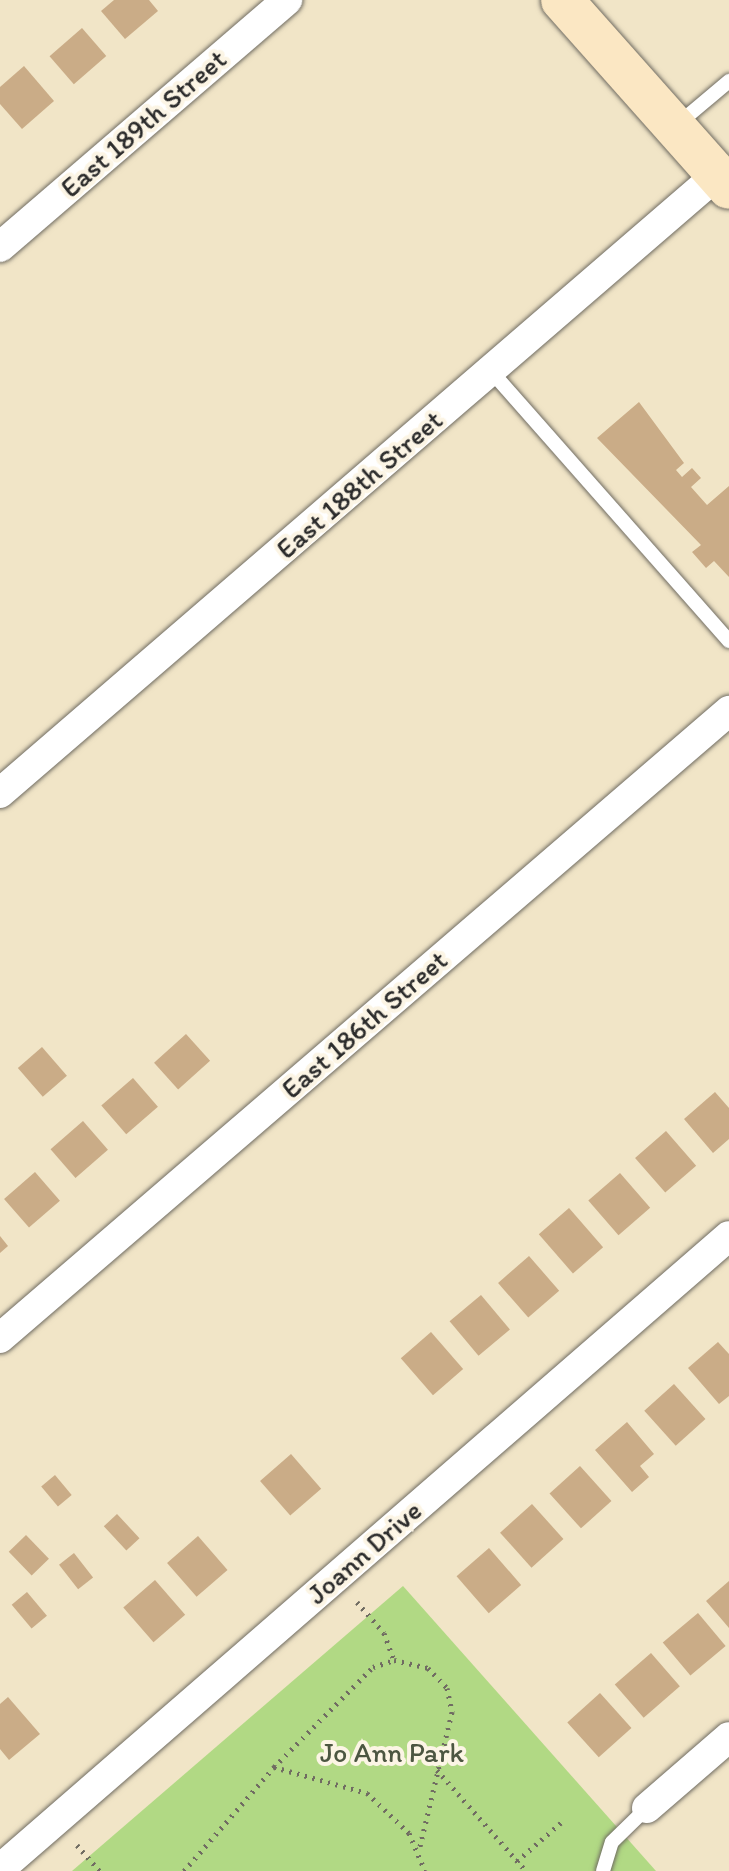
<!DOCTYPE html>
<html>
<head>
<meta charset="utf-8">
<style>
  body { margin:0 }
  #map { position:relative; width:729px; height:1871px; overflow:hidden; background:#f1e5c7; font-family:Itim,sans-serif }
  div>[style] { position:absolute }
  .green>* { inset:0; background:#b1d984 }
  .building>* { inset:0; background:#caac87; transform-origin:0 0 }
  .path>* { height:5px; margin-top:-2.5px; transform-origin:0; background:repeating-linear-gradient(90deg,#706c62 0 2px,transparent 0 8px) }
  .roads { filter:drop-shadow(0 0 2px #706c62) drop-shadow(0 0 2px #706c62) }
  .service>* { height:14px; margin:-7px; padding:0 7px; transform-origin:7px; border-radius:7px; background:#fff }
  .minor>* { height:30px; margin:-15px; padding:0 15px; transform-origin:15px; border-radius:15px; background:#fff }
  .secondary>* { height:42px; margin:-21px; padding:0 21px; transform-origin:21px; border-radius:21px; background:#fbe7c3 }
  span { translate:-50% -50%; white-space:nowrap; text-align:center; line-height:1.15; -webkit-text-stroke:8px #fcf5e5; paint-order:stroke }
  .street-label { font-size:28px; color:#2b2b2b }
  .park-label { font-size:28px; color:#4c5641 }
</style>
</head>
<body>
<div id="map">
  <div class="green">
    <div style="clip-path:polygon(403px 1586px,656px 1871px,72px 1871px)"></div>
  </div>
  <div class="building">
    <div style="clip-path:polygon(114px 0,149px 0,158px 11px,125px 39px,101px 11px)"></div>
    <div style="left:82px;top:28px;width:37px;height:43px;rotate:49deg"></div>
    <div style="clip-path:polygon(24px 66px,54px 101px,22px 129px,0 104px,0 87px)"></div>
    <div style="clip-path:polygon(639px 402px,684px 463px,676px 470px,682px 477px,692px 468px,701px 478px,691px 487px,707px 505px,729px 486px,729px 577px,714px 561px,706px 568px,692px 552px,701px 545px,597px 438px)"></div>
    <div style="left:186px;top:1034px;width:36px;height:43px;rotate:48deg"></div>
    <div style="left:42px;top:1047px;width:38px;height:32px;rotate:49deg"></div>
    <div style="left:133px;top:1078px;width:38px;height:42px;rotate:49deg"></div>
    <div style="clip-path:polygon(715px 1092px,729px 1108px,729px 1139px,713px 1153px,684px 1119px)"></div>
    <div style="left:83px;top:1121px;width:38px;height:43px;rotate:49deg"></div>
    <div style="left:666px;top:1131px;width:46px;height:41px;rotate:49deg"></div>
    <div style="left:35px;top:1172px;width:38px;height:41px;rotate:49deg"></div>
    <div style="left:620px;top:1173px;width:46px;height:42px;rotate:49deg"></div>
    <div style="left:569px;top:1208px;width:52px;height:40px;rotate:49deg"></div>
    <div style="clip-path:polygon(0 1236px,8px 1246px,0 1253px)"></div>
    <div style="left:529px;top:1256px;width:46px;height:41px;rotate:49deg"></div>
    <div style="left:481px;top:1295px;width:45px;height:41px;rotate:50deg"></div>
    <div style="left:431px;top:1332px;width:49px;height:40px;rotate:49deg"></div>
    <div style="clip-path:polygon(718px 1342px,729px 1354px,729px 1396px,719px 1404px,688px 1368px)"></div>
    <div style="left:674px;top:1384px;width:47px;height:40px;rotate:48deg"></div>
    <div style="clip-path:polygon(627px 1422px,654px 1454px,640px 1466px,649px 1477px,632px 1492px,595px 1450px)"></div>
    <div style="left:291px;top:1454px;width:46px;height:41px;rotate:49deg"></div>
    <div style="left:580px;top:1466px;width:47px;height:41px;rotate:48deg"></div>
    <div style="left:55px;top:1475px;width:26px;height:18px;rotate:50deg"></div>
    <div style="left:532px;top:1504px;width:47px;height:43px;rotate:48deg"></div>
    <div style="left:117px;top:1514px;width:33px;height:18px;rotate:47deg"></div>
    <div style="left:26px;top:1535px;width:33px;height:24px;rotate:46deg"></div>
    <div style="left:198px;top:1536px;width:45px;height:41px;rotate:49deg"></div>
    <div style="left:489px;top:1548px;width:49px;height:43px;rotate:49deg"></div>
    <div style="left:74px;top:1553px;width:31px;height:19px;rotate:52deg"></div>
    <div style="left:155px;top:1580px;width:46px;height:42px;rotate:49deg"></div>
    <div style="clip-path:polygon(729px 1581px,729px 1628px,706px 1601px)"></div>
    <div style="left:27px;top:1592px;width:31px;height:20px;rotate:50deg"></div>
    <div style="left:698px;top:1613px;width:43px;height:46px;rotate:50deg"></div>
    <div style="left:651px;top:1653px;width:44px;height:48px;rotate:49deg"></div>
    <div style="left:600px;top:1693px;width:47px;height:44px;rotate:48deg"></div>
    <div style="clip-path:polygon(8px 1697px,40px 1734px,9px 1760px,0 1749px,0 1704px)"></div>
  </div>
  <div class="path">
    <div style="left:357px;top:1602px;width:41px;rotate:48.9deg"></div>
    <div style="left:384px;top:1633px;width:29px;rotate:70deg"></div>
    <div style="left:274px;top:1767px;width:141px;rotate:-45.3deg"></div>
    <div style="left:373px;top:1667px;width:22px;rotate:-18deg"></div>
    <div style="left:394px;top:1660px;width:35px;rotate:13deg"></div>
    <div style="left:428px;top:1668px;width:28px;rotate:46deg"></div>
    <div style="left:447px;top:1688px;width:25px;rotate:78deg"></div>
    <div style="left:452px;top:1712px;width:143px;rotate:103.4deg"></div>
    <div style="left:437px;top:1770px;width:135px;rotate:48.6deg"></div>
    <div style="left:77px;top:1845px;width:35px;rotate:49deg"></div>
    <div style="left:517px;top:1861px;width:61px;rotate:-41deg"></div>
    <div style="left:184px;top:1871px;width:138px;rotate:-49.1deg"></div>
    <div style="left:274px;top:1767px;width:97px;rotate:15.6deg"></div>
    <div style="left:367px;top:1793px;width:58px;rotate:43.6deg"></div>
    <div style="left:409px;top:1833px;width:41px;rotate:67.2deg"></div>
  </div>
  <div class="roads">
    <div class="service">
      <div style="left:678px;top:124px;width:67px;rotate:-40.1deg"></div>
      <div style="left:491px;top:371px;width:360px;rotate:48.6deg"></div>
      <div style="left:603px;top:1871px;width:30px;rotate:-73deg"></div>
      <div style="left:612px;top:1842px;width:49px;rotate:-44.2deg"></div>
    </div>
    <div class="minor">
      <div style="left:0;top:247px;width:379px;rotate:-40.7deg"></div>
      <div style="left:0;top:793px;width:947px;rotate:-40.76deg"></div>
      <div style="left:0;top:1338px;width:962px;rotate:-40.7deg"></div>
      <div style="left:647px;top:1808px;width:108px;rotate:-40.9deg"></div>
      <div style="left:0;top:1869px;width:965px;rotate:-40.97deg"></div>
    </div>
    <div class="secondary">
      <div style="left:562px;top:0;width:251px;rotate:48.4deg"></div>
    </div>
  </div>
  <div class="street-label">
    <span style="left:143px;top:123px;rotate:-41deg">East 189th Street</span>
    <span style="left:359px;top:484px;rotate:-41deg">East 188th Street</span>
    <span style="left:364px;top:1024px;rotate:-41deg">East 186th Street</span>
    <span style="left:364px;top:1552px;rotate:-41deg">Joann Drive</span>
  </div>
  <div class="park-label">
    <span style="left:392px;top:1752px">Jo Ann Park</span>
  </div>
</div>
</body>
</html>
